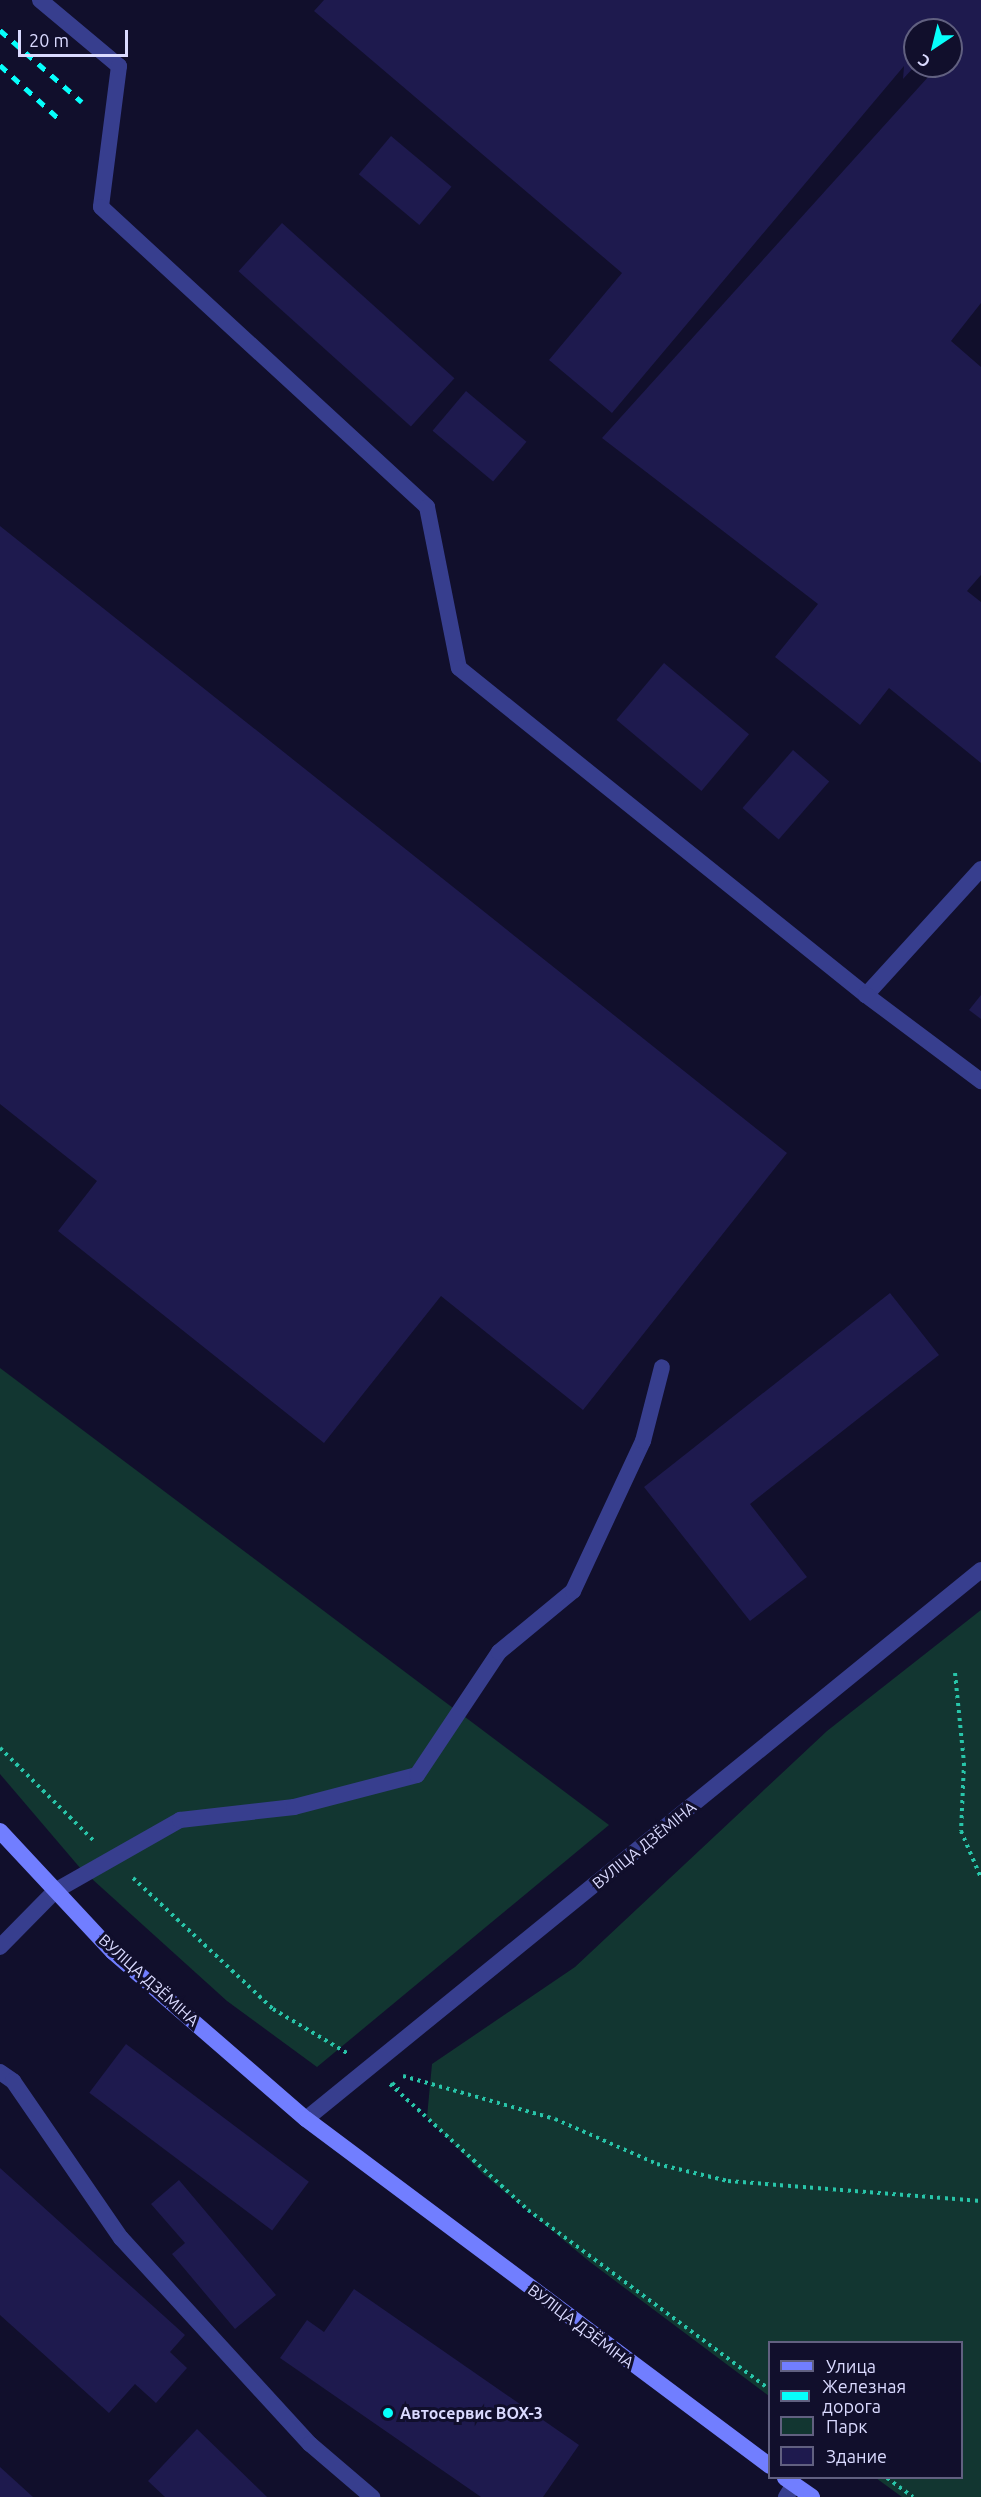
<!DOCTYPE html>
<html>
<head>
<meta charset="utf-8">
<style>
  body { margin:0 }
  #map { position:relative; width:981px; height:2497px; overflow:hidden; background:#110f2c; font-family:Ubuntu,sans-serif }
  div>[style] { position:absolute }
  .green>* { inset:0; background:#123631 }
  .building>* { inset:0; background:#1e1a4e; transform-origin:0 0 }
  .path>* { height:4px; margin-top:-2px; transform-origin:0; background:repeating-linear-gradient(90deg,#28c5a9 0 3px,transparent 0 7.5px) }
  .service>* { height:16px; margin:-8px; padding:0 8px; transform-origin:8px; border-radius:8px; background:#373e8e }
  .minor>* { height:16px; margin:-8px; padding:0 8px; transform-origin:8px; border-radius:8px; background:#373e8e }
  .secondary>* { height:16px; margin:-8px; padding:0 8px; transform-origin:8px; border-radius:8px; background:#717eff }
  .rail>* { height:4.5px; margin-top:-2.25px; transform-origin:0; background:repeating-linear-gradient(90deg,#06fffb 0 9px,transparent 0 17px) }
  .dots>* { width:16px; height:16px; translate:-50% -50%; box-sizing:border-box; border:3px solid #110f2c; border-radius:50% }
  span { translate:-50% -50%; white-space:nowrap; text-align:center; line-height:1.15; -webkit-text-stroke:6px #110f2c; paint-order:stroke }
  .street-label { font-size:16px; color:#dadaff }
  .poi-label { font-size:16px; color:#dadaff; font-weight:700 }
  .left { translate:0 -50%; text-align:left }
  .legend { position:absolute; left:768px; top:2341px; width:195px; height:138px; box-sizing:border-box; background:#110f2c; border:2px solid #616080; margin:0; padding:8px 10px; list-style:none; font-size:18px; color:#dadaff }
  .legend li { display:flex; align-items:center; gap:12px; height:30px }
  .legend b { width:30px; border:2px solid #616080 }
  .north { position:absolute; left:903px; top:18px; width:60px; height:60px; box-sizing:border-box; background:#110f2c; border:2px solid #616080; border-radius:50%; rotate:215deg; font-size:16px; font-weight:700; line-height:24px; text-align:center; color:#dadaff }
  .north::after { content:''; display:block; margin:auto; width:21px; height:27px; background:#06fffb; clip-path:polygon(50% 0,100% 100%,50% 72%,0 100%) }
  .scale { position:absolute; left:18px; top:30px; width:110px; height:27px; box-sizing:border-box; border:3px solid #dadaff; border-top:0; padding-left:8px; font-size:18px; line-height:21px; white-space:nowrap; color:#dadaff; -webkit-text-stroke:4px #110f2c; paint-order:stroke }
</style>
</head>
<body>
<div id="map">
  <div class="green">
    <div style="clip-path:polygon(0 1368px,609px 1825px,317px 2067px,227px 2001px,81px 1869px,0 1774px)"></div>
    <div style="clip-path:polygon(981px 1610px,981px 2497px,902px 2497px,876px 2478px,962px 2478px,962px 2342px,770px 2342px,769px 2396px,590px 2262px,483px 2174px,427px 2117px,432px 2064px,575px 1967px,827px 1731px)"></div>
  </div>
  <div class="building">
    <div style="clip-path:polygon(324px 0,981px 0,981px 303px,951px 341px,981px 367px,981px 575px,967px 591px,981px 602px,981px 763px,889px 688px,860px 725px,775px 657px,818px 604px,602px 438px,938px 66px,951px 66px,951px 30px,915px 30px,915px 66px,903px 79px,904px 66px,612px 413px,549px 360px,622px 273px,314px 11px)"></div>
    <div style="left:391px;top:136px;width:79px;height:50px;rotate:40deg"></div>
    <div style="left:282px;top:223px;width:232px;height:65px;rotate:42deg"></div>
    <div style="left:466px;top:391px;width:79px;height:52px;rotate:40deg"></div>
    <div style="clip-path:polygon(0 526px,787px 1153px,583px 1410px,441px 1296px,324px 1443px,58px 1231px,97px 1181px,0 1104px)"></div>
    <div style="left:664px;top:663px;width:111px;height:74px;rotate:40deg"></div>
    <div style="left:793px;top:750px;width:48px;height:77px;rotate:41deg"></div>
    <div style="clip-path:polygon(981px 995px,981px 1019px,969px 1010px)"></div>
    <div style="clip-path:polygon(890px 1293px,939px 1355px,750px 1504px,807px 1577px,750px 1621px,644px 1487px)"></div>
    <div style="left:126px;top:2044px;width:229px;height:61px;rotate:37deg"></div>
    <div style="clip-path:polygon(0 2168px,185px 2335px,170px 2352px,187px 2368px,156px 2403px,135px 2384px,109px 2413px,0 2315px)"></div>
    <div style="clip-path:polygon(179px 2180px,276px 2295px,235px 2329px,172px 2254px,185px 2243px,151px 2204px)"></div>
    <div style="clip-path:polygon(354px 2289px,579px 2445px,543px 2497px,481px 2497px,280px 2358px,307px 2320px,324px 2332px)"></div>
    <div style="clip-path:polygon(197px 2429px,267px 2497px,165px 2497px,148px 2481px)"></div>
    <div style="clip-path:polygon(0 2467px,33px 2497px,0 2497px)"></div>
  </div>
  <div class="path">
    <div style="left:955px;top:1673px;width:90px;rotate:84.3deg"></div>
    <div style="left:964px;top:1763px;width:68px;rotate:92.5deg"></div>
    <div style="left:961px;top:1831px;width:51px;rotate:66.9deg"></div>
    <div style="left:0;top:1748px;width:131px;rotate:44.7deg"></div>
    <div style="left:133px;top:1878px;width:192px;rotate:43.1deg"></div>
    <div style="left:273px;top:2009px;width:86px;rotate:30.7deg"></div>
    <div style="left:403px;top:2076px;width:158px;rotate:15.8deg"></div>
    <div style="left:555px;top:2119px;width:111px;rotate:23.8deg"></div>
    <div style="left:657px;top:2164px;width:73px;rotate:13.5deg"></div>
    <div style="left:728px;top:2181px;width:254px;rotate:4.5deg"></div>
    <div style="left:392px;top:2083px;width:9px;rotate:41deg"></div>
    <div style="left:390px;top:2084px;width:187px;rotate:42.4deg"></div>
    <div style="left:528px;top:2210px;width:302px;rotate:36.6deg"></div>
    <div style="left:887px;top:2478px;width:32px;rotate:36deg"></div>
  </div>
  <div class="service">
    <div style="left:40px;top:0;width:103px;rotate:39.9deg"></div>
    <div style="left:119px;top:66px;width:142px;rotate:97.3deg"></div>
    <div style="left:101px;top:207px;width:443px;rotate:42.6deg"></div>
    <div style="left:427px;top:507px;width:164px;rotate:78.8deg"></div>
    <div style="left:459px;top:668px;width:522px;rotate:38.78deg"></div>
    <div style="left:981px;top:869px;width:171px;rotate:132.4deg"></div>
    <div style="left:866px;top:995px;width:144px;rotate:36.8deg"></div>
    <div style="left:55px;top:1891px;width:144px;rotate:-29.6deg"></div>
    <div style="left:180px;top:1820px;width:115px;rotate:-6.5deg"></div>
    <div style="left:294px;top:1807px;width:127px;rotate:-14.6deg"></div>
    <div style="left:417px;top:1775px;width:148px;rotate:-56.3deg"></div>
    <div style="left:499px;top:1652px;width:96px;rotate:-39.5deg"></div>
    <div style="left:573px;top:1591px;width:166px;rotate:-65deg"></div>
    <div style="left:643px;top:1441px;width:76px;rotate:-75.6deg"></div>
    <div style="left:0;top:2072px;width:16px;rotate:35deg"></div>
    <div style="left:13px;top:2081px;width:191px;rotate:55.5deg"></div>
    <div style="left:121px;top:2238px;width:280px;rotate:47.5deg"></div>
    <div style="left:310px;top:2444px;width:82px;rotate:40.5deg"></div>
    <div style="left:786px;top:2497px;width:15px;rotate:-58deg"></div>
  </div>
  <div class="minor">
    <div style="left:0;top:1947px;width:78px;rotate:-45.5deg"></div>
    <div style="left:306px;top:2119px;width:870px;rotate:-39.12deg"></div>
  </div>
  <div class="secondary">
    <div style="left:0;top:1831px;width:166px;rotate:47deg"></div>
    <div style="left:113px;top:1952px;width:255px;rotate:40.9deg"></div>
    <div style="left:306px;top:2119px;width:579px;rotate:36.79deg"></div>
    <div style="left:785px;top:2478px;width:33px;rotate:35deg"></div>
  </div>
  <div class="rail">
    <div style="left:0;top:30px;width:109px;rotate:41.3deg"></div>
    <div style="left:0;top:65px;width:79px;rotate:42.4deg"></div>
  </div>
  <div class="dots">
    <div style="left:388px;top:2413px;background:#06fffb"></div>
  </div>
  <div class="street-label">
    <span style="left:644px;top:1845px;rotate:-39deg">ВУЛІЦА ДЗЁМІНА</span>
    <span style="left:149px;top:1980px;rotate:42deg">ВУЛІЦА ДЗЁМІНА</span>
    <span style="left:581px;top:2326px;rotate:37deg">ВУЛІЦА ДЗЁМІНА</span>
  </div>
  <div class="poi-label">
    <span class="left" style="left:400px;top:2413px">Автосервис BOX-3</span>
  </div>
  <ul class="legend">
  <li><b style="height:8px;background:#717eff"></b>Улица</li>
  <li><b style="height:8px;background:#06fffb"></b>Железная дорога</li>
  <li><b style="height:16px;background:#123631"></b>Парк</li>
  <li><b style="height:16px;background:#1e1a4e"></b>Здание</li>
  </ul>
  <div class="north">С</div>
  <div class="scale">20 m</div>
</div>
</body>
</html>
